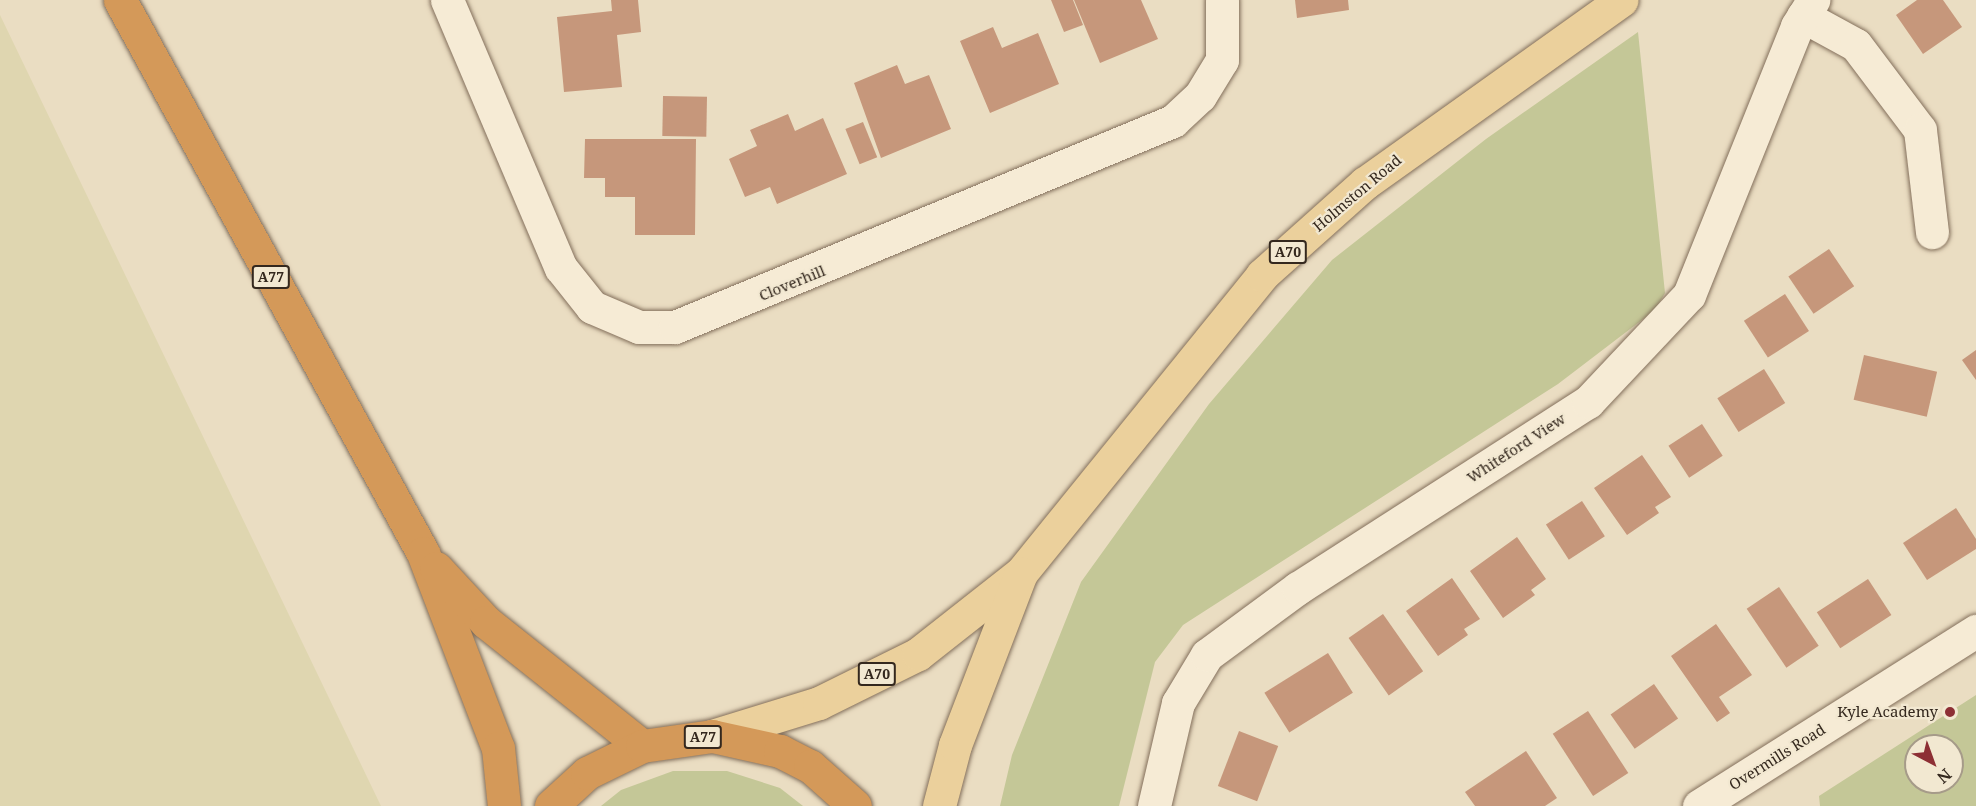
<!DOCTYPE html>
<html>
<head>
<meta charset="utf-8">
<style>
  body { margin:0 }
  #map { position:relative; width:1976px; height:806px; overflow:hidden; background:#eaddc2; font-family:"Noto Serif",serif }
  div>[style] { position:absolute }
  .farmland>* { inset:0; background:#dfd6b0 }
  .green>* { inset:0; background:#c4c797 }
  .building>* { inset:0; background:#c6977b; transform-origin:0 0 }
  .roads { filter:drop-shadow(0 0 2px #836f5b) drop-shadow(0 0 2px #836f5b) }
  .street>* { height:33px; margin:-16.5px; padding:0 16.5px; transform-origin:16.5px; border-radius:16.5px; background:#f6ebd5 }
  .primary>* { height:33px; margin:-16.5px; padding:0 16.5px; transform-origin:16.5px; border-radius:16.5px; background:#ebd09c }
  .highway>* { height:33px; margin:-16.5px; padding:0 16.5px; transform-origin:16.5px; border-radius:16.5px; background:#d49959 }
  .dots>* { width:16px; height:16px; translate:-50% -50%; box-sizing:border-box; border:3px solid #f2e8d1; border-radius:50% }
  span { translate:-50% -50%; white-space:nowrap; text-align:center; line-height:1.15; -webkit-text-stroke:4.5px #f2e8d1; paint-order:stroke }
  .shield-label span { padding:2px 4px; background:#f2e8d1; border:2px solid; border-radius:4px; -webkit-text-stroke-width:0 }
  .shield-label { font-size:14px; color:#34281e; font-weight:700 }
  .street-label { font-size:15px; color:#34281e }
  .poi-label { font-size:15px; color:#34281e }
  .right { translate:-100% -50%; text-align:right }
  .north { position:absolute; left:1904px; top:734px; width:60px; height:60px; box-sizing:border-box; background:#f2e8d1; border:2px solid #a69b89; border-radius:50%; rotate:139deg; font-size:16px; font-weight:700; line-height:24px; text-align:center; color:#34281e }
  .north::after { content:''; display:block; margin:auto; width:21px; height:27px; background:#8d2f34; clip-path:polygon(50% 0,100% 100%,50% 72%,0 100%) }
</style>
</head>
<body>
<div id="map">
  <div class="farmland">
    <div style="clip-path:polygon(0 15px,381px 806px,0 806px)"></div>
  </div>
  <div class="green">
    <div style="clip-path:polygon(1638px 32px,1665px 293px,1655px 310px,1558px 384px,1183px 625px,1155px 662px,1119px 806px,1000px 806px,1012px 755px,1081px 582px,1209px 404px,1332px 260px,1486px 139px)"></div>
    <div style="clip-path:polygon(evenodd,1976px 695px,1976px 806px,1820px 806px,1819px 796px,1976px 695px,1916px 746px,1952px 746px,1952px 782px,1916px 782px,1916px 746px)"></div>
    <div style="clip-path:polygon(673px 771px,727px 771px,780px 788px,803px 806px,601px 806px,621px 790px)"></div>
  </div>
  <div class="building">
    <div style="clip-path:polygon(611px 0,638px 0,641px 32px,617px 35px,622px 87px,564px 92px,557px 17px,612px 11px)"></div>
    <div style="clip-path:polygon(1051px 0,1073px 0,1083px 25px,1064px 32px)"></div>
    <div style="clip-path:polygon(1074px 0,1141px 0,1158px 39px,1100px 63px)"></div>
    <div style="clip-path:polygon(1295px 0,1348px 0,1349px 10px,1297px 18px)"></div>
    <div style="clip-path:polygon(1917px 0,1943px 0,1962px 27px,1923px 54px,1896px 15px)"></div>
    <div style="clip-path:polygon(993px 27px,1002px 48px,1038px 33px,1059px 84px,990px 113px,960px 41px)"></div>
    <div style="clip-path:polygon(897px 65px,905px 84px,929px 75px,951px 129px,881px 158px,854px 83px)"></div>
    <div style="left:663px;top:96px;width:44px;height:40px;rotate:1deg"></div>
    <div style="clip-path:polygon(788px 114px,795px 131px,823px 118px,847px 174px,777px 204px,770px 187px,745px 197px,729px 159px,757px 146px,750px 130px)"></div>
    <div style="left:863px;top:122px;width:38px;height:19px;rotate:68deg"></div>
    <div style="clip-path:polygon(585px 139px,696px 139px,695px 235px,635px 235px,635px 197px,605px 197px,605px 178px,584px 178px)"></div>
    <div style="left:1829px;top:249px;width:45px;height:49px;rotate:56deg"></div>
    <div style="left:1785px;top:294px;width:44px;height:49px;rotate:57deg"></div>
    <div style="clip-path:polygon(1976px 350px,1976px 380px,1962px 360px)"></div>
    <div style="left:1864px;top:355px;width:75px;height:46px;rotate:13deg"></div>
    <div style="left:1764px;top:369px;width:40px;height:55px;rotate:58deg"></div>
    <div style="left:1702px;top:424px;width:38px;height:40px;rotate:57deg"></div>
    <div style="clip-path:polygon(1642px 455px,1671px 497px,1655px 507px,1659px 513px,1627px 535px,1594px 488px)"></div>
    <div style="left:1582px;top:501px;width:42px;height:43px;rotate:57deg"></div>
    <div style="clip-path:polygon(1956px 508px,1976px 539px,1976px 549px,1927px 580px,1903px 543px)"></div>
    <div style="clip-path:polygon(1517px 537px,1546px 579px,1531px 590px,1535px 595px,1503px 618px,1470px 571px)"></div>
    <div style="clip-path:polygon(1452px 578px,1480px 619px,1464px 629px,1468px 635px,1438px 656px,1406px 611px)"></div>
    <div style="left:1868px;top:579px;width:43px;height:61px;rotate:57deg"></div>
    <div style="left:1779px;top:587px;width:71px;height:39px;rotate:56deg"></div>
    <div style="left:1383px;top:614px;width:70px;height:42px;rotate:55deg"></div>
    <div style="clip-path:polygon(1716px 624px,1752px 675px,1719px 697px,1730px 713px,1717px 722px,1671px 656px)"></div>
    <div style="left:1328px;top:653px;width:47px;height:75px;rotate:58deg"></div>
    <div style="left:1654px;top:684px;width:42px;height:53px;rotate:55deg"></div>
    <div style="left:1588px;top:711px;width:74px;height:42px;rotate:57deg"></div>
    <div style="left:1239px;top:731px;width:42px;height:59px;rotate:21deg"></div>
    <div style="clip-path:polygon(1526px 751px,1557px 798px,1545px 806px,1475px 806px,1465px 792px)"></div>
  </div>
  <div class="roads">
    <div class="street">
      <div style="left:447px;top:0;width:291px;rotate:67deg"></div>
      <div style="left:561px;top:268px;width:50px;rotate:51.5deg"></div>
      <div style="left:592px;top:307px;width:51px;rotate:23.1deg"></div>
      <div style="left:639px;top:327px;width:36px"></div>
      <div style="left:675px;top:327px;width:539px;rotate:-22.47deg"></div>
      <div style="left:1173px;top:121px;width:37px;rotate:-43deg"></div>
      <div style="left:1200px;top:96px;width:42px;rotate:-58.6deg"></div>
      <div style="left:1222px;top:60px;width:60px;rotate:-90deg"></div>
      <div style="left:1803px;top:16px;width:60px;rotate:28.7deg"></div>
      <div style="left:1856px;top:45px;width:106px;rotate:53deg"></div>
      <div style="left:1920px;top:130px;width:103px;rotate:83.3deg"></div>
      <div style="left:1154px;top:806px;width:106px;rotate:-76.9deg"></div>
      <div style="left:1178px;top:703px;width:56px;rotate:-58.9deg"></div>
      <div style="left:1207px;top:655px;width:113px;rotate:-36.4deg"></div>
      <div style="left:1298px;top:588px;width:345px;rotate:-32.7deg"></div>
      <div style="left:1588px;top:402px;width:147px;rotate:-46.7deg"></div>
      <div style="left:1689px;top:295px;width:290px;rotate:-68.1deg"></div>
      <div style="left:1797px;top:26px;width:31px;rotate:-58deg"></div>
      <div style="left:1699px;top:806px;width:328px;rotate:-32.3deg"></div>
    </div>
    <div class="primary">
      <div style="left:712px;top:736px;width:112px;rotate:-17.1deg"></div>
      <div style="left:819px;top:703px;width:110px;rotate:-26.3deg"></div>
      <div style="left:918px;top:654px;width:131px;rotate:-38.2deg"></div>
      <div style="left:1021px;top:573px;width:383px;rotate:-51deg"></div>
      <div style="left:1262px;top:275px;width:138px;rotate:-41.8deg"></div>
      <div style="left:1365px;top:183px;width:315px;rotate:-35.5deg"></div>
      <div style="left:939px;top:806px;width:63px;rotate:-75.3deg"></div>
      <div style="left:955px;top:745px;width:184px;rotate:-69deg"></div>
    </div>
    <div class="highway">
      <div style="left:120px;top:0;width:631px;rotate:61.28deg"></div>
      <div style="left:423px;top:553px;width:209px;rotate:69deg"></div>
      <div style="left:498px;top:748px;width:58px;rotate:84.1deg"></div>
      <div style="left:436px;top:568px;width:74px;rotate:47.2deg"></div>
      <div style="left:486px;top:622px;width:199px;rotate:38.5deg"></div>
      <div style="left:551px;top:806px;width:49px;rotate:-42.5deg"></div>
      <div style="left:587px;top:773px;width:61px;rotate:-26.1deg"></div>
      <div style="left:642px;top:746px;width:71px;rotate:-8.1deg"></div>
      <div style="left:712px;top:736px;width:70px;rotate:12.4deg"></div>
      <div style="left:780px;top:751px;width:34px;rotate:27deg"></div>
      <div style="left:810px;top:766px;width:60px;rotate:41.6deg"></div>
    </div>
  </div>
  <div class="dots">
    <div style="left:1950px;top:712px;background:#8d2f34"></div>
  </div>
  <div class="shield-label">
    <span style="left:1288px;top:252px">A70</span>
    <span style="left:271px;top:277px">A77</span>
    <span style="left:877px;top:674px">A70</span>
    <span style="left:703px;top:737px">A77</span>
  </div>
  <div class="street-label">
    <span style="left:1357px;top:193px;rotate:-40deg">Holmston Road</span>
    <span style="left:792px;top:283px;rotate:-22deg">Cloverhill</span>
    <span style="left:1516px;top:448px;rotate:-33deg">Whiteford View</span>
    <span style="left:1777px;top:757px;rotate:-32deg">Overmills Road</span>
  </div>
  <div class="poi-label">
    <span class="right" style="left:1938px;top:712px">Kyle Academy</span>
  </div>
  <div class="north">N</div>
</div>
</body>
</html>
